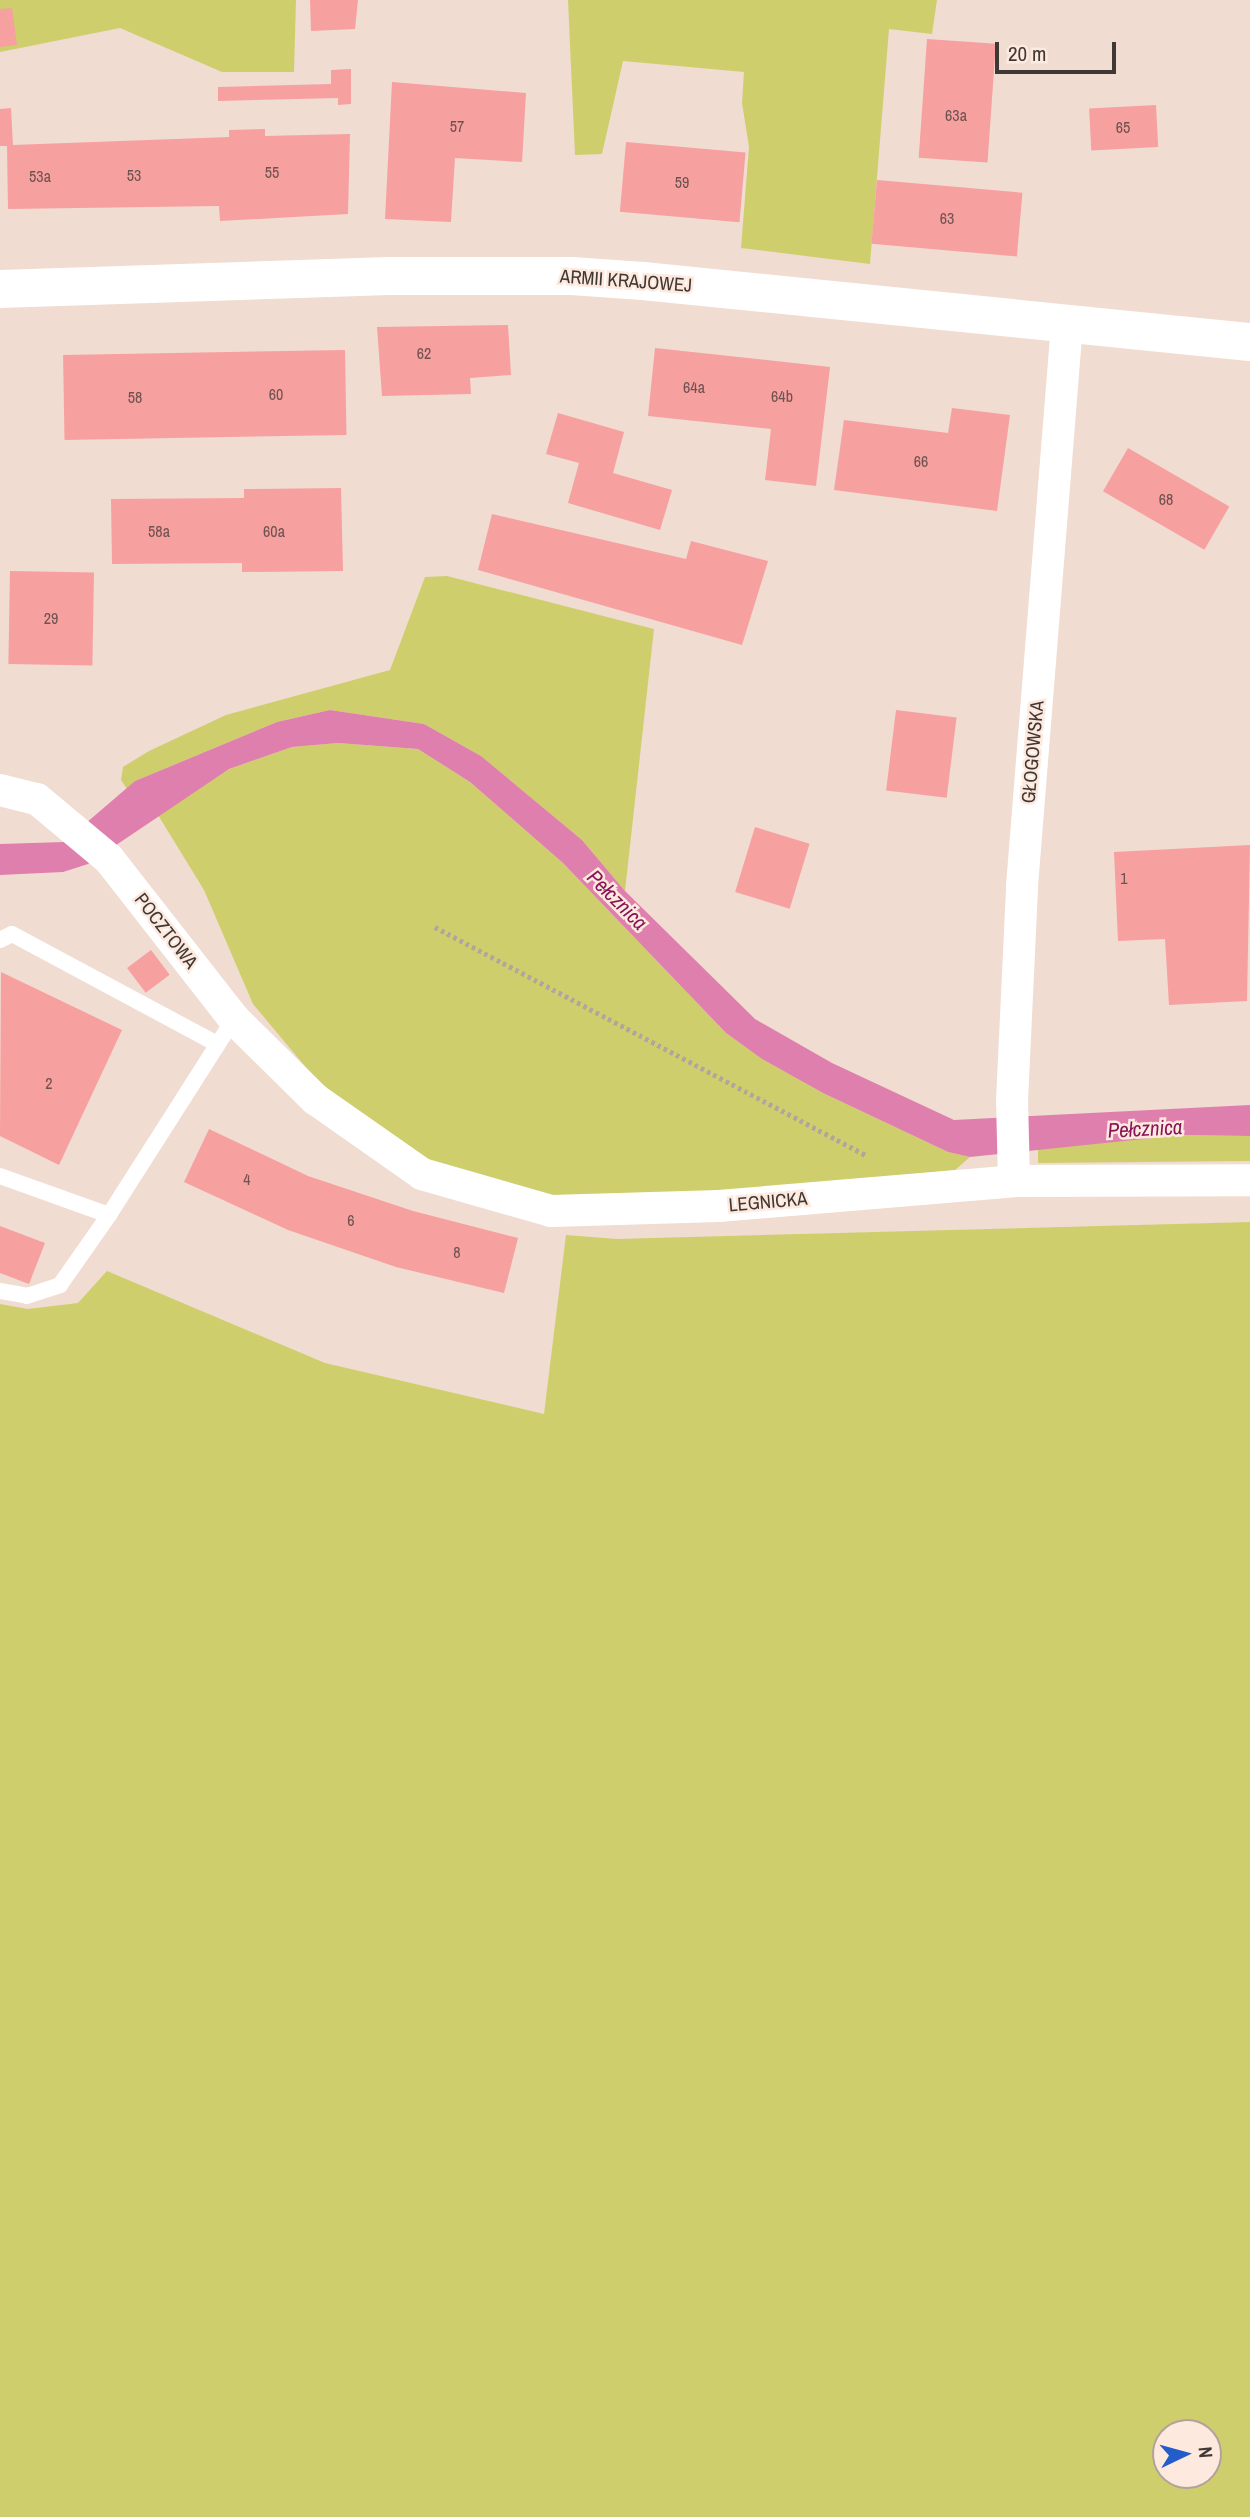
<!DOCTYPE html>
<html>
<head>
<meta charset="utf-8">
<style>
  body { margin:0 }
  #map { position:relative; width:1250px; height:2517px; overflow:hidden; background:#f0dcd1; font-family:"Archivo Narrow",sans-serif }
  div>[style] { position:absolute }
  .green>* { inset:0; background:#cfce6d }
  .water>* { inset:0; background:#df7fae }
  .building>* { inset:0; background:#f7a0a0; transform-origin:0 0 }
  .path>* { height:4.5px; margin-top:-2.25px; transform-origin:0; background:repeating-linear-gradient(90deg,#b4a49b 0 3.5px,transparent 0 7px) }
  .lane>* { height:16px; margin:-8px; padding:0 8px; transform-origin:8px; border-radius:8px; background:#fff }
  .street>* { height:32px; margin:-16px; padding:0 16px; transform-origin:16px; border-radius:16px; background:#fff }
  .secondary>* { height:38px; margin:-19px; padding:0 19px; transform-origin:19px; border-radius:19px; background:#fff }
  span { translate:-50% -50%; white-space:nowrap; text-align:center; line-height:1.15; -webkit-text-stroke:5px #fee9de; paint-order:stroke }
  .number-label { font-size:16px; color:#6e524f }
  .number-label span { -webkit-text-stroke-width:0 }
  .street-label { font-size:19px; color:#403834 }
  .water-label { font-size:21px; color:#871459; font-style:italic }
  .north { position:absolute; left:1152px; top:2419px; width:70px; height:70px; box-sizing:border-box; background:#fee9de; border:2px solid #b2a29a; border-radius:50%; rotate:85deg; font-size:19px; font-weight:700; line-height:28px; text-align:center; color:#403834 }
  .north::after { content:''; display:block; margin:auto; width:24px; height:32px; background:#235dc9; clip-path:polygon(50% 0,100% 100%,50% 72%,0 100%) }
  .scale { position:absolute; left:995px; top:42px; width:121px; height:32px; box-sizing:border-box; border:4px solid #403834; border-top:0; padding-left:9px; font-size:21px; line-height:24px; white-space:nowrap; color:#403834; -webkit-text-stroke:5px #fee9de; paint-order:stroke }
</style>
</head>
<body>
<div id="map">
  <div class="green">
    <div style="clip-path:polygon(0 0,296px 0,294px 72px,222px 72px,120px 28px,0 52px)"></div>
    <div style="clip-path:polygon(568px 0,937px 0,932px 34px,889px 29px,870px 264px,741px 248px,749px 147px,742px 103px,744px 72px,623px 61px,602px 154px,575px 155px)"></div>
    <div style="clip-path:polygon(447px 576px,654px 629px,625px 891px,582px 840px,481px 756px,424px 724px,330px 710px,277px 722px,135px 781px,127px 789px,121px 780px,123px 767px,149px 751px,226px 715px,390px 670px,425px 577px)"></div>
    <div style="clip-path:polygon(338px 743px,418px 749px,470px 782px,563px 863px,726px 1033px,762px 1059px,823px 1093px,948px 1152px,970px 1157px,955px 1170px,720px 1194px,555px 1198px,426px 1160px,324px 1089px,253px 1004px,204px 890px,158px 815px,229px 769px,292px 747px)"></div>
    <div style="clip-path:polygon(1182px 1135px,1250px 1136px,1250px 1161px,1038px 1163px,1038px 1149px)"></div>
    <div style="clip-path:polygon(evenodd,1250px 1222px,1250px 2517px,0 2517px,0 1304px,28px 1309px,78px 1303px,107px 1271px,325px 1363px,544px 1414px,566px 1235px,617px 1239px,1250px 1222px,1166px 2433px,1208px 2433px,1208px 2475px,1166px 2475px,1166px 2433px)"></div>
  </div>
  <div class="water">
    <div style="clip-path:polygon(330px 710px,424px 724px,481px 756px,582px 840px,625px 891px,755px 1019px,832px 1063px,954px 1120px,1250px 1105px,1250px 1136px,1182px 1135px,970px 1157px,948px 1152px,823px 1093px,762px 1059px,726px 1033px,563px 863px,470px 782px,418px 749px,338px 743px,292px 747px,229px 769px,88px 864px,63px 872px,0 875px,0 844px,64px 842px,135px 781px,277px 722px)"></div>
  </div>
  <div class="building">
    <div style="clip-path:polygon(310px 0,358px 0,355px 29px,311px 31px)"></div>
    <div style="clip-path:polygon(12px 8px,17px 45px,0 47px,0 9px)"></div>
    <div style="left:927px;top:39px;width:69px;height:119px;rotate:4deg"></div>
    <div style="clip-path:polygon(351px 69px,351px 104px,338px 105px,338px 98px,218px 101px,218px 87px,331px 84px,331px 70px)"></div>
    <div style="clip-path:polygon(392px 82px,526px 93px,522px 162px,455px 158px,451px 222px,385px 219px)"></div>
    <div style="left:1156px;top:105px;width:42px;height:67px;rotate:87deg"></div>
    <div style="clip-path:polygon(11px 108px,13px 145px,229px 137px,229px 130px,265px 129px,265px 136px,350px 134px,348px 214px,220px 221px,219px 206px,8px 209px,7px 146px,0 146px,0 109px)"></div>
    <div style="left:626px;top:142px;width:120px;height:70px;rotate:5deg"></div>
    <div style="left:877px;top:180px;width:146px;height:64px;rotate:5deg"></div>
    <div style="clip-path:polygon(508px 325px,511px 375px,470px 378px,471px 394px,382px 396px,377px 327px)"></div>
    <div style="clip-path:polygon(655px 348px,830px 367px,816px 486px,765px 480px,771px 429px,648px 416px)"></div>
    <div style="left:345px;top:350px;width:85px;height:282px;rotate:89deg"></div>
    <div style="clip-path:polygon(952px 408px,1010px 415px,997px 511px,834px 490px,844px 420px,948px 433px)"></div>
    <div style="clip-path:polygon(558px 413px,624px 432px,613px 473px,672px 490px,660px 530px,568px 503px,579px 463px,546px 454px)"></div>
    <div style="left:1128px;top:448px;width:117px;height:50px;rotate:30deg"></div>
    <div style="clip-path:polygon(341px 488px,343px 571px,242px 572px,242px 563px,112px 564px,111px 499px,244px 498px,244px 489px)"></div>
    <div style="clip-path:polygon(492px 514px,686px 559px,691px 541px,768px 561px,742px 645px,478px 570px)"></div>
    <div style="left:10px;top:571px;width:84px;height:93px;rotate:1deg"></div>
    <div style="left:896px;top:710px;width:61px;height:81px;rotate:7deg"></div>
    <div style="left:755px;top:827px;width:57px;height:68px;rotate:17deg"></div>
    <div style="clip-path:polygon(1250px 845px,1247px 1001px,1169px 1005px,1165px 939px,1118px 941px,1114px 852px)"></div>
    <div style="left:151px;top:950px;width:31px;height:30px;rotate:53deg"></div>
    <div style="clip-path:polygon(1px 972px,122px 1030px,59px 1165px,0 1136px)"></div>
    <div style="clip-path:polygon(209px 1129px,308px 1176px,413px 1211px,518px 1238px,504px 1293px,396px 1267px,288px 1230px,184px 1182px)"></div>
    <div style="clip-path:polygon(0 1226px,45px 1243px,29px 1284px,0 1273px)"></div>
  </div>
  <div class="path">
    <div style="left:435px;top:927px;width:490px;rotate:27.9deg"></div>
  </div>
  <div class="lane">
    <div style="left:0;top:940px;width:13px;rotate:-27deg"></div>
    <div style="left:12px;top:934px;width:233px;rotate:28.2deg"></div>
    <div style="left:0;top:1176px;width:116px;rotate:19.7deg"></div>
    <div style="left:0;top:1291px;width:27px;rotate:10deg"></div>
    <div style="left:27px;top:1296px;width:35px;rotate:-18deg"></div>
    <div style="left:60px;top:1285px;width:85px;rotate:-55deg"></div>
    <div style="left:109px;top:1215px;width:232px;rotate:-57.5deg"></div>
  </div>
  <div class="street">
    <div style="left:0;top:790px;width:38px;rotate:14deg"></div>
    <div style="left:37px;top:799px;width:94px;rotate:39.8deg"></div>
    <div style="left:109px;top:859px;width:203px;rotate:52deg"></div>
    <div style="left:234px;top:1019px;width:114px;rotate:44.6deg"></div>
    <div style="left:315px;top:1099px;width:131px;rotate:35deg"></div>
    <div style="left:422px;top:1174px;width:134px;rotate:16deg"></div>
    <div style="left:551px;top:1211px;width:168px;rotate:-1.7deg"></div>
    <div style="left:719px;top:1206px;width:296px;rotate:-4.8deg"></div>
    <div style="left:1014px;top:1181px;width:236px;rotate:-0.2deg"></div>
    <div style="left:1014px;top:1181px;width:80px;rotate:-91.4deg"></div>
    <div style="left:1012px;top:1101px;width:215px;rotate:-87.3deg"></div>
    <div style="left:1022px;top:886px;width:564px;rotate:-85.42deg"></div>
  </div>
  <div class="secondary">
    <div style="left:0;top:289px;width:389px;rotate:-1.9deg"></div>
    <div style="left:389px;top:276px;width:183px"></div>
    <div style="left:572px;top:276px;width:71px;rotate:4deg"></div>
    <div style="left:643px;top:281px;width:610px;rotate:5.74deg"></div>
  </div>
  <div class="number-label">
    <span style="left:956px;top:115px">63a</span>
    <span style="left:457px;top:126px">57</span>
    <span style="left:1123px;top:127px">65</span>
    <span style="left:272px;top:172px">55</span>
    <span style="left:134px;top:175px">53</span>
    <span style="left:40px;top:176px">53a</span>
    <span style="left:682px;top:182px">59</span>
    <span style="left:947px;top:218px">63</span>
    <span style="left:424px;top:353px">62</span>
    <span style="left:694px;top:387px">64a</span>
    <span style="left:276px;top:394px">60</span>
    <span style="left:782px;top:396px">64b</span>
    <span style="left:135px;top:397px">58</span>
    <span style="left:921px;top:461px">66</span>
    <span style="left:1166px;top:499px">68</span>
    <span style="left:159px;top:531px">58a</span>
    <span style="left:274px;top:531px">60a</span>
    <span style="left:51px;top:618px">29</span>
    <span style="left:1124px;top:878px">1</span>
    <span style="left:49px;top:1083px">2</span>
    <span style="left:247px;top:1179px">4</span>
    <span style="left:351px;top:1220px">6</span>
    <span style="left:457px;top:1252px">8</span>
  </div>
  <div class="street-label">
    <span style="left:626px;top:281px;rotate:4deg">ARMII KRAJOWEJ</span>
    <span style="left:1033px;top:752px;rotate:-85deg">GŁOGOWSKA</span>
    <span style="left:166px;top:931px;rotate:52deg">POCZTOWA</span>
    <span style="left:768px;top:1202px;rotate:-5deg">LEGNICKA</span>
  </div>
  <div class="water-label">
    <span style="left:617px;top:900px;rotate:45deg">Pełcznica</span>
    <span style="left:1145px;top:1129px;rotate:-3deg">Pełcznica</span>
  </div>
  <div class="north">N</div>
  <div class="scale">20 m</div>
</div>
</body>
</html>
